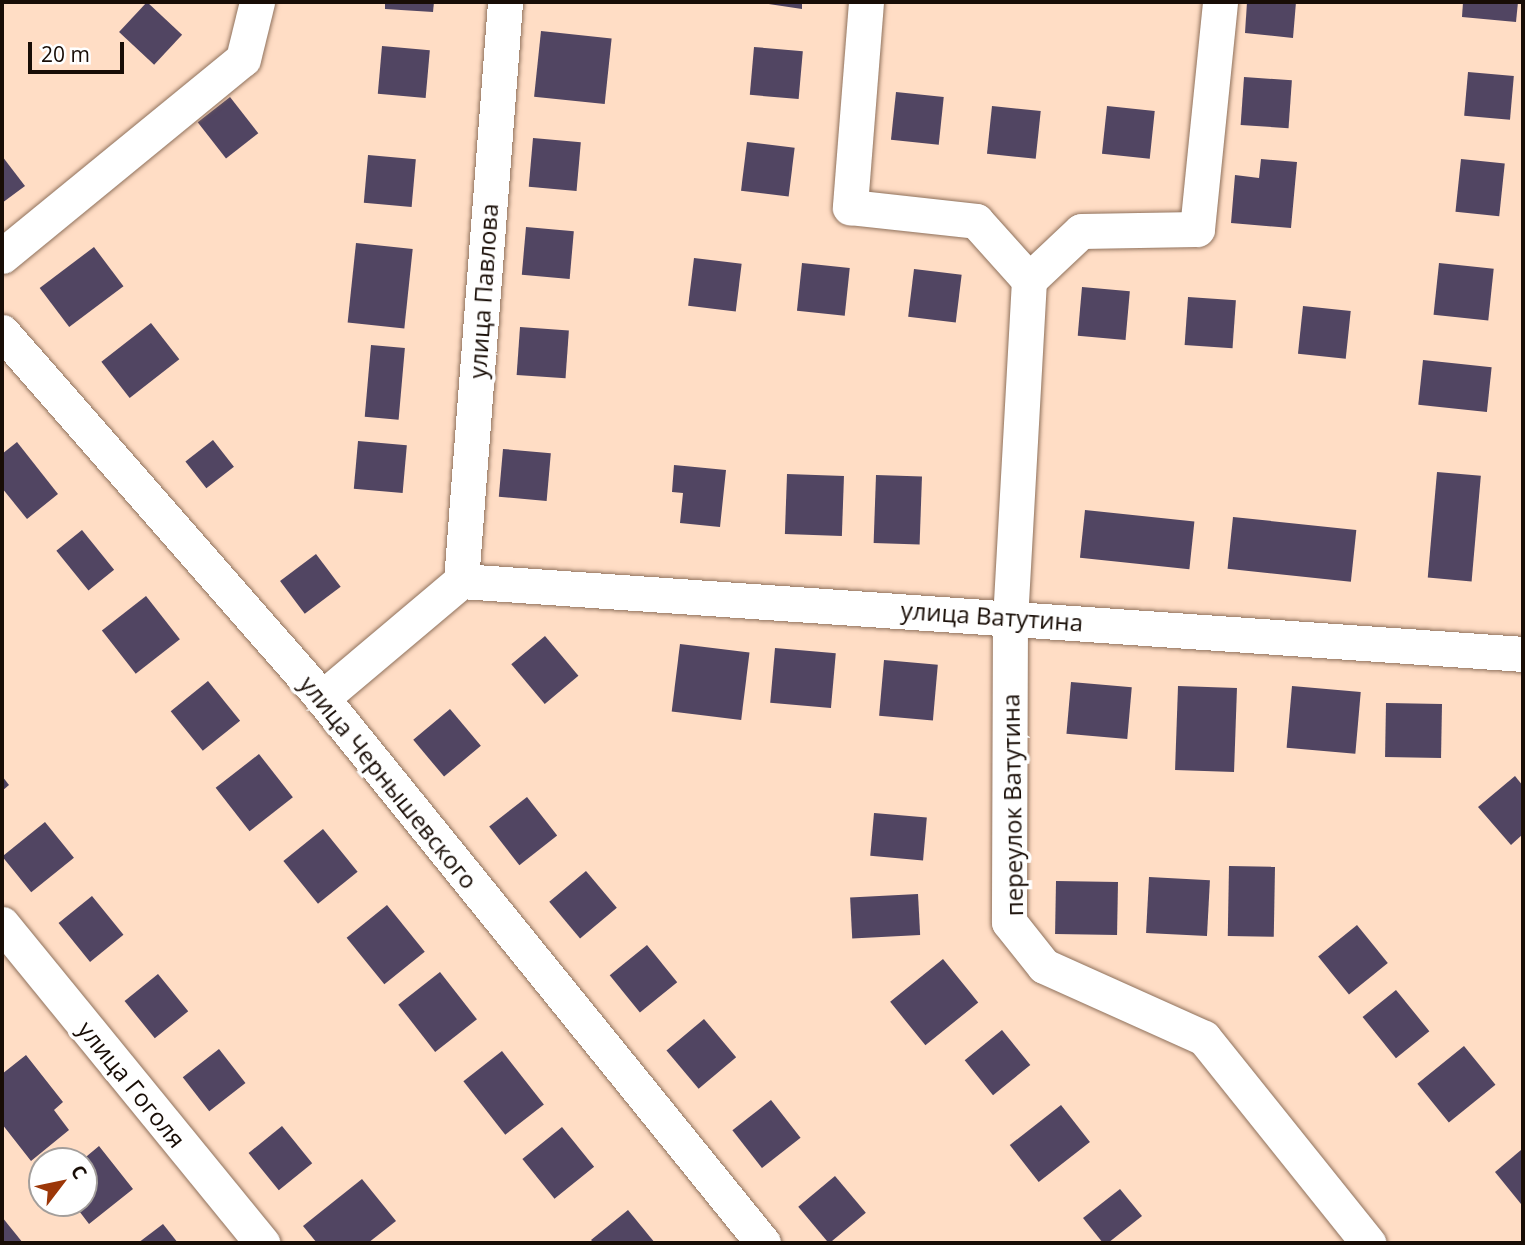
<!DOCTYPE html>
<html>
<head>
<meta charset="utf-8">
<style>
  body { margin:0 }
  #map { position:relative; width:1525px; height:1245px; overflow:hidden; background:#ffddc5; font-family:"Open Sans",sans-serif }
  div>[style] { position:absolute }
  .building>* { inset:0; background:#514562; transform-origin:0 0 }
  .roads { filter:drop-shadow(0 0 2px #8f715c) drop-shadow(0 0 2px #8f715c) }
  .minor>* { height:35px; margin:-17.5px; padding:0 17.5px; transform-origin:17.5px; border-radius:17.5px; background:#fff }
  span { translate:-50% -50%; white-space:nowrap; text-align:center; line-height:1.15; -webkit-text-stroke:7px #fff; paint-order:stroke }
  .street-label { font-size:24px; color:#180d06 }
  .frame { position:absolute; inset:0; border:4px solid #180d06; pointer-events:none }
  .north { position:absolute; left:28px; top:1147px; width:70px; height:70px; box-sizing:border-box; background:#fff; border:2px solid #a39e9b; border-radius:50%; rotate:58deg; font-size:19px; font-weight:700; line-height:28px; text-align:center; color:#180d06 }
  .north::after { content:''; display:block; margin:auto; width:24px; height:32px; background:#9c3708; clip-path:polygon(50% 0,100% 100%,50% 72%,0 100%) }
  .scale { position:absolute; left:28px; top:42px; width:96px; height:32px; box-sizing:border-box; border:4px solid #180d06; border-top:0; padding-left:9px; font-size:21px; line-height:24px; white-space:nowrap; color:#180d06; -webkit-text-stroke:5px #fff; paint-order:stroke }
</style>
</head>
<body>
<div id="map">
  <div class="building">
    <div style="left:147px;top:2px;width:48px;height:41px;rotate:43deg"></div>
    <div style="clip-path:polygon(385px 2px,434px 2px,433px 12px,385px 9px)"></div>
    <div style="clip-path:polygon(755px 2px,802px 2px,802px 9px)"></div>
    <div style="clip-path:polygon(1247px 2px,1296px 2px,1293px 38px,1245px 33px)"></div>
    <div style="clip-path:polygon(1463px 2px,1518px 2px,1516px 22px,1462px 17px)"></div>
    <div style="left:541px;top:31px;width:71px;height:66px;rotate:6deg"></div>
    <div style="left:382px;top:46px;width:48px;height:48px;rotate:5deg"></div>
    <div style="left:754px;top:47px;width:49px;height:48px;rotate:5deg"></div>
    <div style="left:1468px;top:72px;width:46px;height:44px;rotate:5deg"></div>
    <div style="left:1244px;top:77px;width:48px;height:48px;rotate:4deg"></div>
    <div style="left:896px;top:92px;width:48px;height:48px;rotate:6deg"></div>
    <div style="left:230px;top:97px;width:46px;height:41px;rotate:52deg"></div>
    <div style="left:992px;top:106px;width:49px;height:48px;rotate:6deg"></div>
    <div style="left:1107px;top:106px;width:48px;height:48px;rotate:6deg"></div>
    <div style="left:533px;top:138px;width:48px;height:49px;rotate:5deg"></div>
    <div style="left:747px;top:142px;width:48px;height:49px;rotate:7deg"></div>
    <div style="left:368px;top:155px;width:48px;height:48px;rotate:5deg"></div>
    <div style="clip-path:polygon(2px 156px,25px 186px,2px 203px)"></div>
    <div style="clip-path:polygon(1261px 159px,1297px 162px,1291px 228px,1231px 223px,1235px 175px,1259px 178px)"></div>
    <div style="left:1461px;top:159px;width:44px;height:53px;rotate:6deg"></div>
    <div style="left:526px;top:227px;width:48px;height:48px;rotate:5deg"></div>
    <div style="left:356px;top:243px;width:57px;height:80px;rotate:6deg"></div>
    <div style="left:94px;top:247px;width:49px;height:68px;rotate:53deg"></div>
    <div style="left:694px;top:258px;width:48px;height:48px;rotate:7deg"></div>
    <div style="left:802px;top:263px;width:48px;height:48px;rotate:6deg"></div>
    <div style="left:1439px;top:263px;width:55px;height:52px;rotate:6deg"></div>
    <div style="left:914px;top:269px;width:48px;height:48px;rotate:7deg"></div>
    <div style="left:1082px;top:287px;width:48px;height:49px;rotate:5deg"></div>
    <div style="left:1188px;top:297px;width:48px;height:48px;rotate:4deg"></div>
    <div style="left:1303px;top:306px;width:48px;height:48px;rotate:6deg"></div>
    <div style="left:151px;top:323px;width:46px;height:63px;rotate:52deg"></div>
    <div style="left:520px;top:327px;width:49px;height:48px;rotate:4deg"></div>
    <div style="left:371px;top:345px;width:34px;height:72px;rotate:5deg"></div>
    <div style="left:1423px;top:360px;width:69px;height:45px;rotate:6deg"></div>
    <div style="left:213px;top:440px;width:34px;height:35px;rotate:52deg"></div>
    <div style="left:358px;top:441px;width:49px;height:48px;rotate:5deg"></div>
    <div style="clip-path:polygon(17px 442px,58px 494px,27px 519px,2px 488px,2px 454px)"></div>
    <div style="left:503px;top:449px;width:48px;height:48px;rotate:5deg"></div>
    <div style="clip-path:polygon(674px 465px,726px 470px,720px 527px,680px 523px,683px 493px,672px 492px)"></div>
    <div style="left:1437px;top:472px;width:44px;height:106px;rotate:5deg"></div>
    <div style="left:787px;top:474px;width:57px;height:60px;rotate:2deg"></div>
    <div style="left:876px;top:475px;width:46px;height:68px;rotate:2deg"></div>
    <div style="left:1085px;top:510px;width:110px;height:48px;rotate:6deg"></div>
    <div style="left:1233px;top:517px;width:124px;height:52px;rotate:6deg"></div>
    <div style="left:82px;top:530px;width:51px;height:33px;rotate:51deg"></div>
    <div style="left:316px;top:554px;width:41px;height:45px;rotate:53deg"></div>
    <div style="left:146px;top:596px;width:55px;height:56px;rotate:52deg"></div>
    <div style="left:545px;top:636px;width:52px;height:44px;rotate:50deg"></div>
    <div style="left:680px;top:644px;width:70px;height:68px;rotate:7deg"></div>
    <div style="left:775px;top:648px;width:61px;height:55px;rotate:5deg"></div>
    <div style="left:884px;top:660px;width:54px;height:56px;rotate:5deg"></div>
    <div style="left:208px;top:681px;width:51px;height:48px;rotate:51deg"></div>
    <div style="left:1071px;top:682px;width:61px;height:52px;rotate:5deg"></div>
    <div style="left:1178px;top:686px;width:59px;height:84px;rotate:2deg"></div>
    <div style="left:1292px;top:686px;width:69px;height:62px;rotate:5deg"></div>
    <div style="left:1386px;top:703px;width:56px;height:54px;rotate:1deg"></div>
    <div style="left:450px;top:709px;width:48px;height:48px;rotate:50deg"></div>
    <div style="left:259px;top:754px;width:55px;height:55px;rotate:52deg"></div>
    <div style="clip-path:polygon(2px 776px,9px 785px,2px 791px)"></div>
    <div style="clip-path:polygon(1515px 776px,1523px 786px,1523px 834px,1511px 845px,1478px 807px)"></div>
    <div style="left:527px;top:797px;width:49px;height:48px;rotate:52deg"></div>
    <div style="left:874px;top:813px;width:53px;height:43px;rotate:5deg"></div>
    <div style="left:45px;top:822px;width:46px;height:55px;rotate:51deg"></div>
    <div style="left:323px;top:829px;width:55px;height:51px;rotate:51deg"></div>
    <div style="left:1229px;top:866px;width:46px;height:70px;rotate:1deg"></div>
    <div style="left:586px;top:871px;width:48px;height:48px;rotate:50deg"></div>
    <div style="left:1149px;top:877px;width:61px;height:56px;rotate:3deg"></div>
    <div style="left:1056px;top:881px;width:62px;height:53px;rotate:1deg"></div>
    <div style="left:918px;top:894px;width:41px;height:68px;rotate:87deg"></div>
    <div style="left:92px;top:896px;width:50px;height:43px;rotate:51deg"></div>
    <div style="left:387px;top:905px;width:60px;height:52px;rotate:51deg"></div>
    <div style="left:1357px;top:925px;width:49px;height:50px;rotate:51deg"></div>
    <div style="left:647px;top:945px;width:48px;height:48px;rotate:51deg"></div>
    <div style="left:943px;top:959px;width:56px;height:68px;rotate:51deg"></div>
    <div style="left:440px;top:972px;width:60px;height:53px;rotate:52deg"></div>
    <div style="left:158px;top:974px;width:48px;height:43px;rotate:51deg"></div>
    <div style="left:1396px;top:990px;width:53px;height:43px;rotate:51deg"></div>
    <div style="left:704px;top:1019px;width:50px;height:49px;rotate:50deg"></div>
    <div style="left:1002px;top:1030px;width:45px;height:48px;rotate:51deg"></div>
    <div style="left:1464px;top:1046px;width:50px;height:60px;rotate:51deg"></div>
    <div style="left:219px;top:1049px;width:43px;height:46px;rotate:52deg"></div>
    <div style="left:502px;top:1051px;width:68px;height:49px;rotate:52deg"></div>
    <div style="clip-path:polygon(26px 1055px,63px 1102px,54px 1110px,69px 1130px,31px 1161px,2px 1124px,2px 1074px)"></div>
    <div style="left:771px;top:1100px;width:48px;height:49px;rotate:52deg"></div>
    <div style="left:1061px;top:1105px;width:47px;height:65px;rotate:52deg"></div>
    <div style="left:282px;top:1126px;width:48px;height:43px;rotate:51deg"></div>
    <div style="left:562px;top:1127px;width:51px;height:51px;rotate:51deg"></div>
    <div style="clip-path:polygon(99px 1146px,133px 1189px,89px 1224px,73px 1203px,84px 1203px,84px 1161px,81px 1161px)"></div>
    <div style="clip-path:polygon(1521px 1150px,1523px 1203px,1521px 1204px,1495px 1172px)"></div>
    <div style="left:835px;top:1176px;width:48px;height:48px;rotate:50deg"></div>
    <div style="clip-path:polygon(362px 1179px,396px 1221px,368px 1243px,317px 1243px,303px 1226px)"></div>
    <div style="clip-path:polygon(1120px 1189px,1142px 1216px,1108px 1243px,1103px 1243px,1083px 1218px)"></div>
    <div style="clip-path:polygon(628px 1210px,655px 1243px,594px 1243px,591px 1240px)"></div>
    <div style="clip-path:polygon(2px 1217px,23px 1243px,2px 1243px)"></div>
    <div style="clip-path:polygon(163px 1224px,178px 1243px,138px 1243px)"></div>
  </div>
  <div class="roads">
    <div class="minor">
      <div style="left:866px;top:2px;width:206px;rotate:94.5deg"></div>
      <div style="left:850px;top:207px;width:127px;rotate:6.3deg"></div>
      <div style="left:976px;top:221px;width:79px;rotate:48.1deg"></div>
      <div style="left:1029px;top:280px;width:71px;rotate:-43.3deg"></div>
      <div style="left:1081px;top:231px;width:116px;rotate:-1deg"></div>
      <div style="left:1197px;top:229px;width:228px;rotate:-84.2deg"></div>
      <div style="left:2px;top:256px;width:311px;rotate:-39.3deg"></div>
      <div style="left:243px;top:59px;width:59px;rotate:-76.2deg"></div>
      <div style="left:1029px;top:280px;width:337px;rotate:93.2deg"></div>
      <div style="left:1010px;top:616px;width:306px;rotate:90.2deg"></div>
      <div style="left:1009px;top:922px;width:56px;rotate:51.5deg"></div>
      <div style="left:1044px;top:966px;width:175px;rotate:24.2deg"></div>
      <div style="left:1204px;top:1038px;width:263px;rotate:51.3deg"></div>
      <div style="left:2px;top:332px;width:486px;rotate:48.8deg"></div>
      <div style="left:322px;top:698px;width:701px;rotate:51.02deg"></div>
      <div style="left:461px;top:581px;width:1065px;rotate:3.93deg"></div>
      <div style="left:461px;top:581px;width:581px;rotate:-85.65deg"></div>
      <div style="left:322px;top:698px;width:182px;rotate:-40.1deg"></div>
      <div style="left:2px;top:924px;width:412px;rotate:50.8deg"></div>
    </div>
  </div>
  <div class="street-label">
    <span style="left:483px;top:291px;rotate:-86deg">улица Павлова</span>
    <span style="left:992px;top:616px;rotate:4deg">улица Ватутина</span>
    <span style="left:389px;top:782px;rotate:51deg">улица Чернышевского</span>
    <span style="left:1012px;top:805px;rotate:-91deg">переулок Ватутина</span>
    <span style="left:132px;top:1084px;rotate:51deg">улица Гоголя</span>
  </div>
  <div class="frame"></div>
  <div class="north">С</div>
  <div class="scale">20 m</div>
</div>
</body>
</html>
